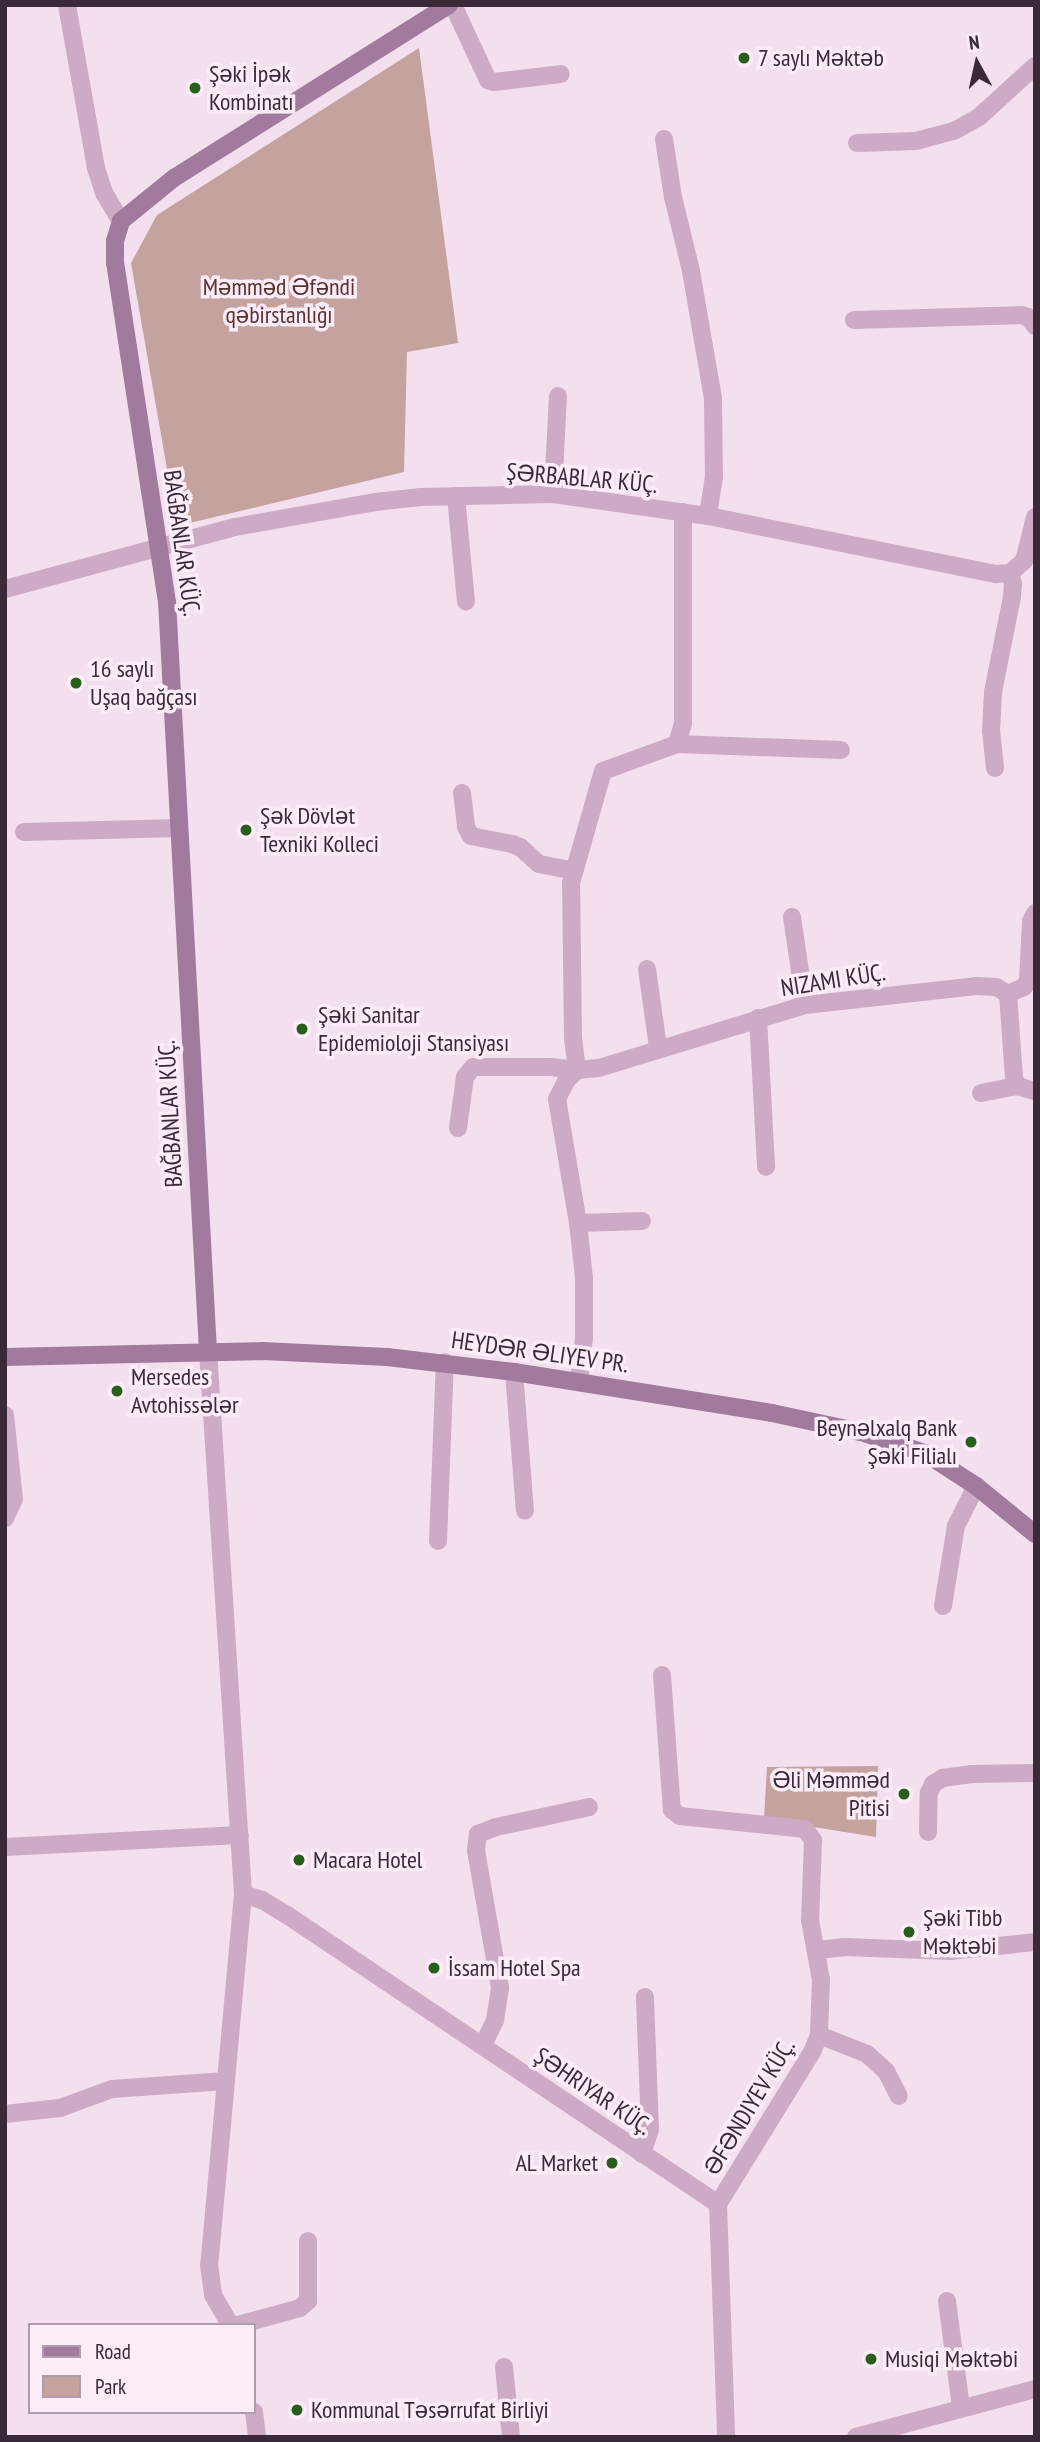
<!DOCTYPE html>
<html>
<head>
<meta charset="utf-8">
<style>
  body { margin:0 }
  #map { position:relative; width:1040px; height:2442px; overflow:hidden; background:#f4dfee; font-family:"PT Sans Narrow",sans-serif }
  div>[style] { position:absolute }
  .green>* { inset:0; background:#c4a29e }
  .street>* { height:18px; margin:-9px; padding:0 9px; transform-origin:9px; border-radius:9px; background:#cdaac6 }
  .secondary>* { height:18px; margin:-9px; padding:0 9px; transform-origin:9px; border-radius:9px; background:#a17b9d }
  .dots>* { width:19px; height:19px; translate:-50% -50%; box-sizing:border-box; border:4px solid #fbecf7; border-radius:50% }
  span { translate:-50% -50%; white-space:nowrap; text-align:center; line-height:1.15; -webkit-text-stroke:7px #fbecf7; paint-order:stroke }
  .poi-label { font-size:24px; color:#3a2a39 }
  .left { translate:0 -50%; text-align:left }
  .right { translate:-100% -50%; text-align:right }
  .park-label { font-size:24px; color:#5a322d }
  .street-label { font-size:24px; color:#3a2a39 }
  .frame { position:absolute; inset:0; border:7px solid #3a2a39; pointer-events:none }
  .legend { position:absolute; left:28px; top:2323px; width:228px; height:91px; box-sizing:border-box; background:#fbecf7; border:2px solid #ae9eab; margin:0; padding:9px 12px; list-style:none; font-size:21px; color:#3a2a39 }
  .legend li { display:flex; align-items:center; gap:14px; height:35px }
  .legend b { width:35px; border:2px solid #ae9eab }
  .north { position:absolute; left:942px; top:28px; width:70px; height:70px; -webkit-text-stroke:5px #fbecf7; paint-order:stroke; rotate:352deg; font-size:19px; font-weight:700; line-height:28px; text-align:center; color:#3a2a39 }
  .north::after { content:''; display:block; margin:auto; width:24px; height:32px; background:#3a2a39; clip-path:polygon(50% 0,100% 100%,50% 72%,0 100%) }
</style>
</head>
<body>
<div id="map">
  <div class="green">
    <div style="clip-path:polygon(419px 48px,458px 343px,407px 352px,404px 472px,177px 526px,131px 263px,157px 215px)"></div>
    <div style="clip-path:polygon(878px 1766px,876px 1837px,764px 1819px,767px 1767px)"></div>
  </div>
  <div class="street">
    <div style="left:67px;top:5px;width:166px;rotate:79.9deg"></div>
    <div style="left:96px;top:168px;width:26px;rotate:72deg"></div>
    <div style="left:104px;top:193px;width:33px;rotate:59deg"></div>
    <div style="left:453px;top:5px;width:83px;rotate:65deg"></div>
    <div style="left:488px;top:80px;width:6px;rotate:18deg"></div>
    <div style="left:494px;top:82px;width:67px;rotate:-6.8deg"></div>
    <div style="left:664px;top:139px;width:59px;rotate:81.2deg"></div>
    <div style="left:673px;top:197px;width:76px;rotate:76.3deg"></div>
    <div style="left:691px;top:271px;width:130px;rotate:80.2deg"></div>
    <div style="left:713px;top:399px;width:78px;rotate:89.3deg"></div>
    <div style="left:714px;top:477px;width:39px;rotate:99deg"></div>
    <div style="left:857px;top:143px;width:59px;rotate:-1.9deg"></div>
    <div style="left:916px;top:141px;width:39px;rotate:-15deg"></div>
    <div style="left:954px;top:131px;width:29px;rotate:-29deg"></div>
    <div style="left:979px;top:117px;width:76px;rotate:-42.3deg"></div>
    <div style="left:854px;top:320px;width:167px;rotate:-1.7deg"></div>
    <div style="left:1021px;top:315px;width:7px;rotate:16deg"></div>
    <div style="left:1028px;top:317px;width:11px;rotate:52deg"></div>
    <div style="left:553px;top:494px;width:98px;rotate:-87.1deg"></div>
    <div style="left:456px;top:496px;width:106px;rotate:84.6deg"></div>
    <div style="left:5px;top:589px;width:238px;rotate:-15.1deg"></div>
    <div style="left:235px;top:527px;width:142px;rotate:-10.1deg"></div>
    <div style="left:375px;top:502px;width:46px;rotate:-6.2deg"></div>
    <div style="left:421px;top:497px;width:132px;rotate:-1.3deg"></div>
    <div style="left:553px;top:494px;width:157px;rotate:8.1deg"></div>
    <div style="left:708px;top:516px;width:294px;rotate:11.4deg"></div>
    <div style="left:996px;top:574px;width:14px;rotate:-4deg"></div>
    <div style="left:1010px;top:573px;width:18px;rotate:-41deg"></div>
    <div style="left:1024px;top:561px;width:45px;rotate:-76deg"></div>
    <div style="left:677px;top:744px;width:164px;rotate:2.1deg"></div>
    <div style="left:995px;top:768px;width:37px;rotate:-96deg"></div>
    <div style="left:991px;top:731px;width:39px;rotate:-87deg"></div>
    <div style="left:993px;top:692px;width:97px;rotate:-78.7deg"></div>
    <div style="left:1012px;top:597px;width:13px;rotate:-86deg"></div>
    <div style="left:1013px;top:584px;width:11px;rotate:-105deg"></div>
    <div style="left:462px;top:793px;width:34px;rotate:83deg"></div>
    <div style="left:466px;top:827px;width:10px;rotate:61deg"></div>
    <div style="left:471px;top:836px;width:42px;rotate:11deg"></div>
    <div style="left:512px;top:844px;width:9px;rotate:21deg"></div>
    <div style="left:520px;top:847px;width:25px;rotate:42deg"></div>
    <div style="left:539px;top:864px;width:36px;rotate:11deg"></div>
    <div style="left:24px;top:832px;width:155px;rotate:-1.5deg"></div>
    <div style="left:792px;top:917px;width:89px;rotate:81.6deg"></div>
    <div style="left:647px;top:969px;width:79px;rotate:82deg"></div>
    <div style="left:1008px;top:994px;width:84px;rotate:85.9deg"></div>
    <div style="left:1014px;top:1078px;width:9px;rotate:69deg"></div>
    <div style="left:1017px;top:1086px;width:19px;rotate:16deg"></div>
    <div style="left:758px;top:1018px;width:149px;rotate:86.9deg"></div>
    <div style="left:981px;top:1093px;width:37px;rotate:-11deg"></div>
    <div style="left:458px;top:1128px;width:51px;rotate:-82.2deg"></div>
    <div style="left:465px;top:1077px;width:13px;rotate:-51deg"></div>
    <div style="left:473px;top:1067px;width:77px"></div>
    <div style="left:550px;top:1067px;width:27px;rotate:6deg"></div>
    <div style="left:577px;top:1070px;width:22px;rotate:-5deg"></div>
    <div style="left:599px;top:1068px;width:215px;rotate:-17deg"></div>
    <div style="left:805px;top:1005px;width:172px;rotate:-6.3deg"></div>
    <div style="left:976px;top:986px;width:20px;rotate:3deg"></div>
    <div style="left:996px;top:987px;width:14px;rotate:30deg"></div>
    <div style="left:1008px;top:994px;width:17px;rotate:-24deg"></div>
    <div style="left:1024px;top:987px;width:7px;rotate:-56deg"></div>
    <div style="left:1028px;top:981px;width:60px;rotate:-87.1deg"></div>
    <div style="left:1031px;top:921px;width:9px;rotate:-63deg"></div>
    <div style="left:578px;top:1223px;width:64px;rotate:-1.8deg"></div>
    <div style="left:208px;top:1351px;width:544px;rotate:86.31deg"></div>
    <div style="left:243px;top:1894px;width:373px;rotate:95.2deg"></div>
    <div style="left:209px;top:2265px;width:30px;rotate:82deg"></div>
    <div style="left:213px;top:2295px;width:34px;rotate:60deg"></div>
    <div style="left:514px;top:1372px;width:139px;rotate:85.5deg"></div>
    <div style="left:579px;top:1382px;width:44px;rotate:-83.5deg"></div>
    <div style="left:584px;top:1338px;width:60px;rotate:-90deg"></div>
    <div style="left:584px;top:1278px;width:55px;rotate:-96.2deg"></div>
    <div style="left:578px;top:1223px;width:126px;rotate:-99.6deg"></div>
    <div style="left:557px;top:1099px;width:20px;rotate:-63deg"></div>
    <div style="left:566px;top:1081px;width:16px;rotate:-45deg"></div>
    <div style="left:577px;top:1070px;width:31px;rotate:-97deg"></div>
    <div style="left:573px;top:1039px;width:156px;rotate:-90.7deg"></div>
    <div style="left:571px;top:883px;width:116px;rotate:-74.1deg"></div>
    <div style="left:603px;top:771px;width:79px;rotate:-20deg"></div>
    <div style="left:677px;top:744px;width:22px;rotate:-74deg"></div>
    <div style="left:683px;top:723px;width:211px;rotate:-90deg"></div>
    <div style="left:5px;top:1415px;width:84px;rotate:83.9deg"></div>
    <div style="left:14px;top:1499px;width:21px;rotate:115deg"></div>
    <div style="left:438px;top:1541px;width:179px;rotate:-87.8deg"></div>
    <div style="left:943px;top:1606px;width:81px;rotate:-80.8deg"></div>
    <div style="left:956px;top:1526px;width:45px;rotate:-63.4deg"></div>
    <div style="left:662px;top:1675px;width:135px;rotate:85.8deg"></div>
    <div style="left:672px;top:1810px;width:10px;rotate:37deg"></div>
    <div style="left:680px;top:1816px;width:126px;rotate:5.9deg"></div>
    <div style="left:805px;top:1829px;width:14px;rotate:54deg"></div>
    <div style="left:813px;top:1840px;width:80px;rotate:92.1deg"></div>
    <div style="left:810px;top:1920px;width:61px;rotate:79.6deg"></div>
    <div style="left:821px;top:1980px;width:55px;rotate:92.1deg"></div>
    <div style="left:819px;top:2035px;width:18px;rotate:112deg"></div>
    <div style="left:812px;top:2052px;width:179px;rotate:121.7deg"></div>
    <div style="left:928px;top:1832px;width:39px;rotate:-89deg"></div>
    <div style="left:929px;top:1793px;width:10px;rotate:-66deg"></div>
    <div style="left:933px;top:1784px;width:12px;rotate:-31deg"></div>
    <div style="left:943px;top:1778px;width:29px;rotate:-8deg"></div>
    <div style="left:972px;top:1774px;width:63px;rotate:-0.9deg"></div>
    <div style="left:5px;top:1847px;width:235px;rotate:-2.9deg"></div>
    <div style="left:243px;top:1894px;width:20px;rotate:18deg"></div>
    <div style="left:262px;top:1900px;width:29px;rotate:31deg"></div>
    <div style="left:287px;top:1915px;width:519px;rotate:33.84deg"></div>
    <div style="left:718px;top:2204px;width:233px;rotate:88deg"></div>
    <div style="left:817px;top:1950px;width:27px;rotate:-6deg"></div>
    <div style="left:844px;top:1947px;width:106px;rotate:2.2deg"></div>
    <div style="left:950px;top:1951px;width:85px;rotate:-6deg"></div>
    <div style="left:819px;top:2035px;width:52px;rotate:21.6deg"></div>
    <div style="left:867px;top:2054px;width:25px;rotate:42deg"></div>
    <div style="left:886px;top:2071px;width:28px;rotate:63deg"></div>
    <div style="left:483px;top:2045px;width:28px;rotate:-64deg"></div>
    <div style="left:495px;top:2020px;width:32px;rotate:-81deg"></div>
    <div style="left:500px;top:1988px;width:140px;rotate:-99.9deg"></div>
    <div style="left:476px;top:1850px;width:16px;rotate:-83deg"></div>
    <div style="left:478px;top:1834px;width:19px;rotate:-21deg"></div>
    <div style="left:496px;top:1827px;width:95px;rotate:-12.1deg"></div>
    <div style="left:5px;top:2114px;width:55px;rotate:-6.2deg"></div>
    <div style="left:60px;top:2108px;width:55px;rotate:-20.1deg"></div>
    <div style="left:112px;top:2089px;width:114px;rotate:-4deg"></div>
    <div style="left:642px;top:2154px;width:26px;rotate:-72deg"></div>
    <div style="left:650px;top:2129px;width:132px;rotate:-92.2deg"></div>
    <div style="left:947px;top:2301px;width:107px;rotate:82.5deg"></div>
    <div style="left:238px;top:2325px;width:64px;rotate:-15.3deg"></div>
    <div style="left:300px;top:2308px;width:11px;rotate:-41deg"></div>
    <div style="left:308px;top:2301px;width:60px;rotate:-90deg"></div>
    <div style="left:504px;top:2367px;width:70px;rotate:84.3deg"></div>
    <div style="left:254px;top:2412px;width:25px;rotate:83deg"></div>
    <div style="left:856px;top:2437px;width:185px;rotate:-15deg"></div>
  </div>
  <div class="secondary">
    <div style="left:208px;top:1351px;width:750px;rotate:-93.13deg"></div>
    <div style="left:167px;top:602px;width:343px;rotate:-98.7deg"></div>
    <div style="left:115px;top:263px;width:22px;rotate:-90deg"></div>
    <div style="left:115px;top:241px;width:21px;rotate:-73deg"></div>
    <div style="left:121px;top:221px;width:68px;rotate:-39.1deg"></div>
    <div style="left:174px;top:178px;width:325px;rotate:-32.2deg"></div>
    <div style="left:5px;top:1357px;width:257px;rotate:-1.3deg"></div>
    <div style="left:262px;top:1351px;width:125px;rotate:2.7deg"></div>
    <div style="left:387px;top:1357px;width:128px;rotate:6.7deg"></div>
    <div style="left:514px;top:1372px;width:261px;rotate:9deg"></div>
    <div style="left:772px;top:1413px;width:91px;rotate:12.1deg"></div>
    <div style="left:861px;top:1432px;width:67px;rotate:18.2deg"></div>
    <div style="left:925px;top:1453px;width:61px;rotate:32.9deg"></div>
    <div style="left:976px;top:1486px;width:76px;rotate:39.1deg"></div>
  </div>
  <div class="dots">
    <div style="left:744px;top:58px;background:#295e1d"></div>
    <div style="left:195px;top:88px;background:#295e1d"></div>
    <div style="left:76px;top:683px;background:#295e1d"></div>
    <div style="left:246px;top:830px;background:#295e1d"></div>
    <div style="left:302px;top:1029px;background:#295e1d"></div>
    <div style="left:117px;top:1391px;background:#295e1d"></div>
    <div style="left:971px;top:1442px;background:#295e1d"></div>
    <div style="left:904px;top:1794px;background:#295e1d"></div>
    <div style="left:299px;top:1860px;background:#295e1d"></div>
    <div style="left:909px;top:1932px;background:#295e1d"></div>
    <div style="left:434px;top:1968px;background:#295e1d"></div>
    <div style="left:612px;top:2163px;background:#295e1d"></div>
    <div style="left:871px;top:2359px;background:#295e1d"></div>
    <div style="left:297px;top:2410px;background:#295e1d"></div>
  </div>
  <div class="poi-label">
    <span class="left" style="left:758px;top:58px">7 saylı Məktəb</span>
    <span class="left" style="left:209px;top:88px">Şəki İpək<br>Kombinatı</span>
    <span class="left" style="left:90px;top:683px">16 saylı<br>Uşaq bağçası</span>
    <span class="left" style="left:260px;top:830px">Şək Dövlət<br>Texniki Kolleci</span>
    <span class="left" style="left:318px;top:1029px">Şəki Sanitar<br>Epidemioloji Stansiyası</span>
    <span class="left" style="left:131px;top:1391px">Mersedes<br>Avtohissələr</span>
    <span class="right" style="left:957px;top:1442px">Beynəlxalq Bank<br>Şəki Filialı</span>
    <span class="right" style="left:890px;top:1794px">Əli Məmməd<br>Pitisi</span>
    <span class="left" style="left:313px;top:1860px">Macara Hotel</span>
    <span class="left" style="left:923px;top:1932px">Şəki Tibb<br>Məktəbi</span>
    <span class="left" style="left:448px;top:1968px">İssam Hotel Spa</span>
    <span class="right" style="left:598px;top:2163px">AL Market</span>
    <span class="left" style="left:885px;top:2359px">Musiqi Məktəbi</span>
    <span class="left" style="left:311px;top:2410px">Kommunal Təsərrufat Birliyi</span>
  </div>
  <div class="park-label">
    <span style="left:279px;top:301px">Məmməd Əfəndi<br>qəbirstanlığı</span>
  </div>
  <div class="street-label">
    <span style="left:582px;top:478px;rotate:5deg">ŞƏRBABLAR KÜÇ.</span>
    <span style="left:182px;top:543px;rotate:82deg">BAĞBANLAR KÜÇ.</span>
    <span style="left:833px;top:980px;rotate:-9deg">NIZAMI KÜÇ.</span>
    <span style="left:170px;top:1114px;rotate:-93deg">BAĞBANLAR KÜÇ.</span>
    <span style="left:540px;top:1352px;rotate:8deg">HEYDƏR ƏLIYEV PR.</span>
    <span style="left:593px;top:2091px;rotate:34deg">ŞƏHRIYAR KÜÇ.</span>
    <span style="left:749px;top:2107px;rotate:-59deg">ƏFƏNDIYEV KÜÇ.</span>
  </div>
  <div class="frame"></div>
  <ul class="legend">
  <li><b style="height:9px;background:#a17b9d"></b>Road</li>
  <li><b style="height:19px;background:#c4a29e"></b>Park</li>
  </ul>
  <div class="north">N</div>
</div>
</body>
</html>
